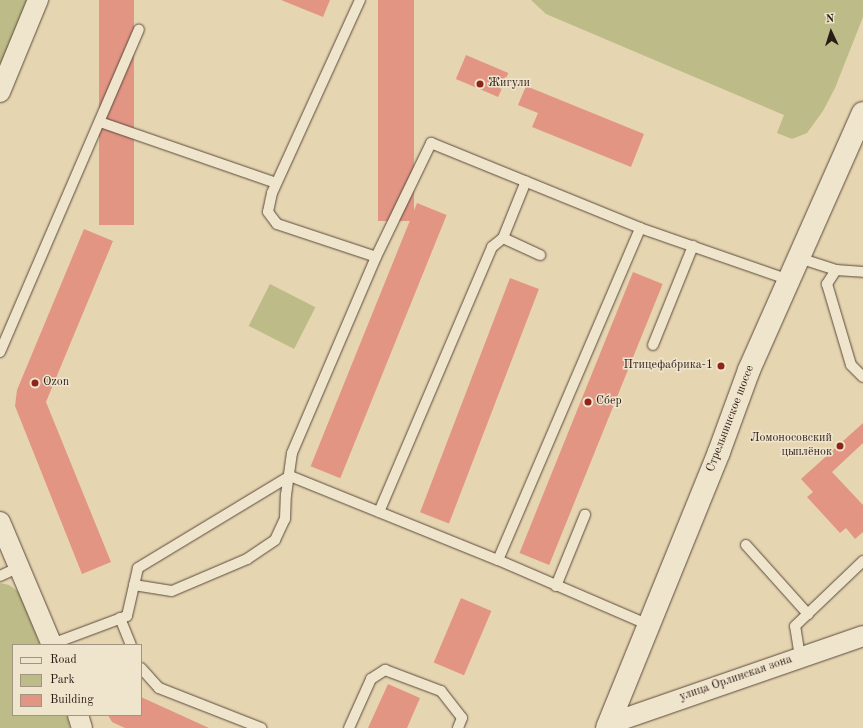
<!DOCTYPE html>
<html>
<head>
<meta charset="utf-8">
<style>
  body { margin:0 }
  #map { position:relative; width:863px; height:728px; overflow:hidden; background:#e6d5b1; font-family:"Old Standard TT",serif }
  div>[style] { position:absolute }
  .green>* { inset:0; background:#bdbb87; transform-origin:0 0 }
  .building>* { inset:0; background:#e39584; transform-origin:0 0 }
  .roads { filter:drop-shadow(0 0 1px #5a4a3c) drop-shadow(0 0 1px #5a4a3c) }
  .lane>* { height:10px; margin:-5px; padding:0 5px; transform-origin:5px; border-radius:5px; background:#efe4cc }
  .street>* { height:20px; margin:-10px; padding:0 10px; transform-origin:10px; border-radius:10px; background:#efe4cc }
  .secondary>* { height:22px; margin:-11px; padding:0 11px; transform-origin:11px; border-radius:11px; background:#efe4cc }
  .dots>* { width:11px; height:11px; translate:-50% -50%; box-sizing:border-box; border:2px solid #efe4cc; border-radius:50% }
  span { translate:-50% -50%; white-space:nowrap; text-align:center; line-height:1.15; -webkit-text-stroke:3px #efe4cc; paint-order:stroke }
  .poi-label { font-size:12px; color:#2b1b15 }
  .left { translate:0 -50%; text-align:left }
  .right { translate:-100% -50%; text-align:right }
  .street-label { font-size:12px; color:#2b1b15 }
  .legend { position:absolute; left:12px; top:644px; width:130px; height:72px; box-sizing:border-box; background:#efe4cc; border:1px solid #a19483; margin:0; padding:5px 7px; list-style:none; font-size:12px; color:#2b1b15 }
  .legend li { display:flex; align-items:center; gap:8px; height:20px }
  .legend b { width:20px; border:1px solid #a19483 }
  .north { position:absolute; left:811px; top:12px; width:40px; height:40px; -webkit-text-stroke:3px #efe4cc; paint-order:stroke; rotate:356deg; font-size:11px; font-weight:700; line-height:16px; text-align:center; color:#2b1b15 }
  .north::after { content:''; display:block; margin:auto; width:14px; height:18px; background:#2b1b15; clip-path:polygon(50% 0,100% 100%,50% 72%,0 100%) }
</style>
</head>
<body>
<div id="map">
  <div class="green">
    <div style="clip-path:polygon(0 0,29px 0,0 70px)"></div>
    <div style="clip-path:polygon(531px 0,863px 0,863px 17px,835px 88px,823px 111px,807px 133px,792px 139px,777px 133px,784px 115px,546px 14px)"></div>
    <div style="left:270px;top:284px;width:51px;height:47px;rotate:27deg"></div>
    <div style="clip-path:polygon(0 583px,9px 585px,19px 592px,40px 645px,13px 645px,13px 715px,67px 715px,70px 728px,0 728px)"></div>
  </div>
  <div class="building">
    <div style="left:99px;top:0;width:35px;height:225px"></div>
    <div style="clip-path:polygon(281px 0,330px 0,323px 17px)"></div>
    <div style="left:378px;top:0;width:36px;height:221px"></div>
    <div style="left:466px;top:55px;width:46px;height:26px;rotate:23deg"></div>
    <div style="clip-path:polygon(526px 86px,644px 134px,631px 167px,532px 127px,538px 113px,518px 105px)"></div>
    <div style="left:417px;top:203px;width:32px;height:284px;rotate:22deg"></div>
    <div style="clip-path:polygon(84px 229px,113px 241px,46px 402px,111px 562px,82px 574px,15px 406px,17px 390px)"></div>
    <div style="left:633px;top:272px;width:32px;height:303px;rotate:22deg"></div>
    <div style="left:510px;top:278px;width:31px;height:251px;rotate:21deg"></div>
    <div style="clip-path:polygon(863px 423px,863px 443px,832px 472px,863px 505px,863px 532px,855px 539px,846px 528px,840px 533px,807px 497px,813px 492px,801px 479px)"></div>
    <div style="left:461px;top:598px;width:33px;height:70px;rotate:23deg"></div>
    <div style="clip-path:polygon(388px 684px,420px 698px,407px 728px,368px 728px)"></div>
    <div style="clip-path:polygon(141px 697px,209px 728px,125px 728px,112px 722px,108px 715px,141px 715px)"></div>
  </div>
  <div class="roads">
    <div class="lane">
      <div style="left:360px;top:0;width:212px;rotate:114.5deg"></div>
      <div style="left:272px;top:193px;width:19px;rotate:102deg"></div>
      <div style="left:268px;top:212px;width:15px;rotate:53deg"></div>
      <div style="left:277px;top:224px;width:104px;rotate:18.4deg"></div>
      <div style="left:100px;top:122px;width:186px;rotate:19.1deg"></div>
      <div style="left:503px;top:238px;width:41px;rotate:24.7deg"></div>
      <div style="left:799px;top:258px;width:39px;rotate:18deg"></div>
      <div style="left:836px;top:270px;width:17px;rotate:123deg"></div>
      <div style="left:827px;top:284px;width:84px;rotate:73.5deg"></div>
      <div style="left:851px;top:365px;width:17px;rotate:45deg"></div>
      <div style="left:836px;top:270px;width:27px;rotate:4deg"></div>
      <div style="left:653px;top:345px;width:107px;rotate:-68deg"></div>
      <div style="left:0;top:352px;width:351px;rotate:-66.7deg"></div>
      <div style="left:290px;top:476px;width:224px;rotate:22deg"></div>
      <div style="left:498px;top:560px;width:164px;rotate:23.3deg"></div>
      <div style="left:379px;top:512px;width:288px;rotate:-66.9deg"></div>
      <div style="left:492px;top:247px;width:14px;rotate:-39deg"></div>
      <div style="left:503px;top:238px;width:61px;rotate:-68deg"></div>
      <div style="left:746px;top:545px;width:93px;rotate:48.1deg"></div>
      <div style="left:498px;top:560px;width:361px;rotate:-66.8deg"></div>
      <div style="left:0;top:576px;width:21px;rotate:-25deg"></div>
      <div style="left:134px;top:585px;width:38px;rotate:9deg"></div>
      <div style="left:172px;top:591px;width:82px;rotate:-23.1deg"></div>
      <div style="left:247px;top:559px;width:34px;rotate:-34deg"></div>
      <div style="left:275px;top:540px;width:23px;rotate:-65deg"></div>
      <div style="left:285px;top:519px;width:24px;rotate:-88deg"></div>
      <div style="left:286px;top:495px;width:42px;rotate:-81.9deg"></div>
      <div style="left:292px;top:453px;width:213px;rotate:-66.8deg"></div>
      <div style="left:376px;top:257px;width:127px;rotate:-64.2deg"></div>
      <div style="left:431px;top:143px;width:226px;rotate:22.1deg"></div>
      <div style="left:640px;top:228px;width:158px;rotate:19.2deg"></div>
      <div style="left:556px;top:586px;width:77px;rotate:-67.8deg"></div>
      <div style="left:120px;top:618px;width:29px;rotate:68deg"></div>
      <div style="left:52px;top:644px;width:80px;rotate:-20.5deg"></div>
      <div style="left:127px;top:616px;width:49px;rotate:-77.1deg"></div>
      <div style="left:138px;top:568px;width:178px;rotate:-31.2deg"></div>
      <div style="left:800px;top:657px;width:31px;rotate:-99deg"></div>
      <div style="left:795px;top:626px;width:94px;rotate:-43.7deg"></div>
      <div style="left:141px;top:668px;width:27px;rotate:48deg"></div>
      <div style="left:159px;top:688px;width:110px;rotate:21.4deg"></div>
      <div style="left:349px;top:728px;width:54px;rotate:-65.8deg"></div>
      <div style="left:371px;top:679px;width:17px;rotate:-33deg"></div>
      <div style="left:385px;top:670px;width:60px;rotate:20.6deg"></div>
      <div style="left:441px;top:691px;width:34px;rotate:52deg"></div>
      <div style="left:462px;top:718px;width:11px;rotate:112deg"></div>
    </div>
    <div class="street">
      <div style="left:0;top:92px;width:100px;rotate:-67.6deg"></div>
      <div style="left:0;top:522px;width:134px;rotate:67.1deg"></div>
      <div style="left:78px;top:715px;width:14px;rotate:73deg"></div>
      <div style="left:609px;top:724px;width:269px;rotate:-19.1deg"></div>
    </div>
    <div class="secondary">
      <div style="left:607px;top:728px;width:298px;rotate:-67.9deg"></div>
      <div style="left:719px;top:452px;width:87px;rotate:-69.9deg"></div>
      <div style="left:749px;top:370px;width:281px;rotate:-66.1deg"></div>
    </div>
  </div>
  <div class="dots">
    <div style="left:480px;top:84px;background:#8f2418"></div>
    <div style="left:721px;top:366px;background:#8f2418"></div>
    <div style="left:35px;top:383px;background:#8f2418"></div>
    <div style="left:588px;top:402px;background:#8f2418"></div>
    <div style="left:840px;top:446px;background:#8f2418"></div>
  </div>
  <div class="poi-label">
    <span class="left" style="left:488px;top:84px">Жигули</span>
    <span class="right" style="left:713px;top:366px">Птицефабрика-1</span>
    <span class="left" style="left:43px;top:383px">Ozon</span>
    <span class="left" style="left:596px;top:402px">Сбер</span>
    <span class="right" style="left:832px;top:446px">Ломоносовский<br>цыплёнок</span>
  </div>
  <div class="street-label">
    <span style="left:731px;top:419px;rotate:-69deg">Стрельнинское шоссе</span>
    <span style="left:736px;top:679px;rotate:-19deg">улица Орлинская зона</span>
  </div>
  <ul class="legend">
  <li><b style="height:5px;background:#efe4cc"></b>Road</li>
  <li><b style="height:11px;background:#bdbb87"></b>Park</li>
  <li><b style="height:11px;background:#e39584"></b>Building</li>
  </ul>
  <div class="north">N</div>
</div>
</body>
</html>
